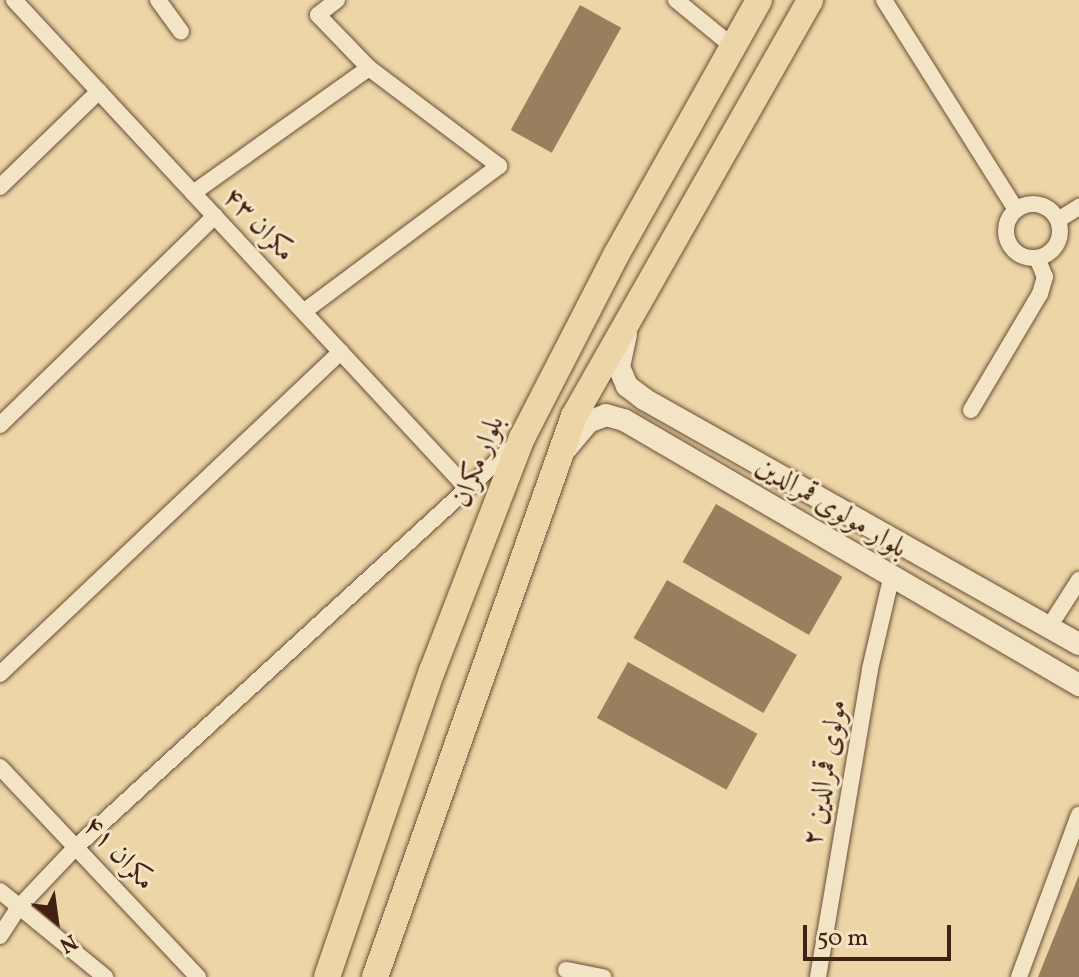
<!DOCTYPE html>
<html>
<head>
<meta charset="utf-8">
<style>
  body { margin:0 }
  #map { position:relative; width:1079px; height:977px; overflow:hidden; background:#ecd5a6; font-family:Vollkorn,Amiri,serif }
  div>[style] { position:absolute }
  .building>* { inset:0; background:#9a7f5f; transform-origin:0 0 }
  .roads { filter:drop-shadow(0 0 2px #6c4e37) drop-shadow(0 0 2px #6c4e37) }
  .minor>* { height:16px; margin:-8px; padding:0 8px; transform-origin:8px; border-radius:8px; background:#f3e4c5 }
  .minor>.ring { margin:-8px; padding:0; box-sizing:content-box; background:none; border:16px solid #f3e4c5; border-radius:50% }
  .tertiary>* { height:22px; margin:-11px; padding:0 11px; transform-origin:11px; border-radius:11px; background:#f3e4c5 }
  .primary>* { height:26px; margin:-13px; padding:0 13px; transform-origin:13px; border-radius:13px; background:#ecd5a6 }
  span { translate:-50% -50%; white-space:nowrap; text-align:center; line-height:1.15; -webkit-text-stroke:6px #f3e4c5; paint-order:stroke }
  .street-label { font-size:28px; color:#422112 }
  .north { position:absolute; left:16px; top:881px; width:80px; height:80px; -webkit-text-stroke:6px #f3e4c5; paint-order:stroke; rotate:151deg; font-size:22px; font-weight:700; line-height:32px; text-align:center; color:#422112 }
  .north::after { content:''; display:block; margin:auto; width:28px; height:36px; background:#422112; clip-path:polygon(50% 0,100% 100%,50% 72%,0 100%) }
  .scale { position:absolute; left:803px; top:925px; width:148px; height:36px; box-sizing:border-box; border:4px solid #422112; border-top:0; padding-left:10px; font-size:24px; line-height:28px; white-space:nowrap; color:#422112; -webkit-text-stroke:6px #f3e4c5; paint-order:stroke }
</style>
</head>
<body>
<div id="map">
  <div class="building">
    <div style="left:580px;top:5px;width:47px;height:143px;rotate:29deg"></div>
    <div style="left:716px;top:504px;width:146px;height:67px;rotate:30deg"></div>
    <div style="left:667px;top:580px;width:150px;height:67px;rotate:30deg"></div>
    <div style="left:628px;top:662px;width:148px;height:64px;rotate:29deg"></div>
    <div style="clip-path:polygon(1079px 875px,1079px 977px,1038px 977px)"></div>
  </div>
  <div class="roads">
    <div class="minor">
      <div style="left:14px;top:0;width:663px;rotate:47.14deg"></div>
      <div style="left:158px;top:0;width:39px;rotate:54deg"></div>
      <div style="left:337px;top:0;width:24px;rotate:142deg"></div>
      <div style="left:318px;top:15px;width:74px;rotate:46.1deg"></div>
      <div style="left:676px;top:0;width:72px;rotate:39.4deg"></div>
      <div style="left:884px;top:0;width:248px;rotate:57.8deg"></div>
      <div style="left:0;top:187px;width:138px;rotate:-44.1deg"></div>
      <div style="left:193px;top:193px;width:216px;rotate:-35.4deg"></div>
      <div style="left:369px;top:68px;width:163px;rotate:37deg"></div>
      <div style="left:499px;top:166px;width:244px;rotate:143.3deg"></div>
      <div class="ring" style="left:1006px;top:204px;width:38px;height:38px"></div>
      <div style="left:1058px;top:220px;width:25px;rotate:-32deg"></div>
      <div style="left:971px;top:410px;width:135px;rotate:-59.3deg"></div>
      <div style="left:1040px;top:294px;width:18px;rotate:-74deg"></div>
      <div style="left:1045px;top:277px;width:21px;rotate:-113deg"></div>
      <div style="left:0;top:425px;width:300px;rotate:-44.2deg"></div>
      <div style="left:1049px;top:627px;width:56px;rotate:-57.4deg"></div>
      <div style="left:0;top:674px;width:469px;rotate:-43.4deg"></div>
      <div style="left:0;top:767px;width:289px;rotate:46.7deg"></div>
      <div style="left:0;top:891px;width:136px;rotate:39.3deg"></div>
      <div style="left:0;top:936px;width:35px;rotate:-57deg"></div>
      <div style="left:19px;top:907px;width:83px;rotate:-46.5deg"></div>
      <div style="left:76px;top:847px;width:599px;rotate:-42.5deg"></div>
      <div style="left:566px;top:970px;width:38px;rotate:11deg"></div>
      <div style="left:818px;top:977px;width:312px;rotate:-80.4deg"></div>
      <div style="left:870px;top:669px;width:92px;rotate:-76.9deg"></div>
      <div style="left:1019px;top:977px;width:173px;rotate:-69.7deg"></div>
    </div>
    <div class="tertiary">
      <div style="left:626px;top:334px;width:34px;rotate:102deg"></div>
      <div style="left:619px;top:367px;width:21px;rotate:67deg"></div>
      <div style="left:627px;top:386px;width:21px;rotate:37deg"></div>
      <div style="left:644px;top:399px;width:499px;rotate:29.4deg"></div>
      <div style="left:564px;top:451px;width:38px;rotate:-50deg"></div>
      <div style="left:588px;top:422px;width:19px;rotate:-21deg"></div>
      <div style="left:606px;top:415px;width:19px;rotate:16deg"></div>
      <div style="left:624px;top:420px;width:527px;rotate:30.22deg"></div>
    </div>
    <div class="primary">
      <div style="left:327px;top:977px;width:324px;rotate:-71.1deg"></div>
      <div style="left:432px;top:671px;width:250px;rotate:-68.9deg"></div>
      <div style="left:522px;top:438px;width:206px;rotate:-62.8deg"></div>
      <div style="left:616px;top:255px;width:292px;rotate:-60.7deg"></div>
      <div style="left:375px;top:977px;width:595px;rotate:-70.47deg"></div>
      <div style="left:574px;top:416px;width:478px;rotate:-60.4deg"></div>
    </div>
  </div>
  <div class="street-label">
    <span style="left:258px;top:225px;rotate:47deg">مکران ۴۳</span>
    <span style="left:479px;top:462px;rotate:-68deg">بلوار مکران</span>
    <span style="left:831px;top:508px;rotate:31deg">بلوار مولوی قمرالدین</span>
    <span style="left:826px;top:773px;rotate:-80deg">مولوی قمرالدین ۲</span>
    <span style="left:118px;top:854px;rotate:47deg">مکران ۴۱</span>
  </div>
  <div class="north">N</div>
  <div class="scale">50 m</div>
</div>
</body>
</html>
